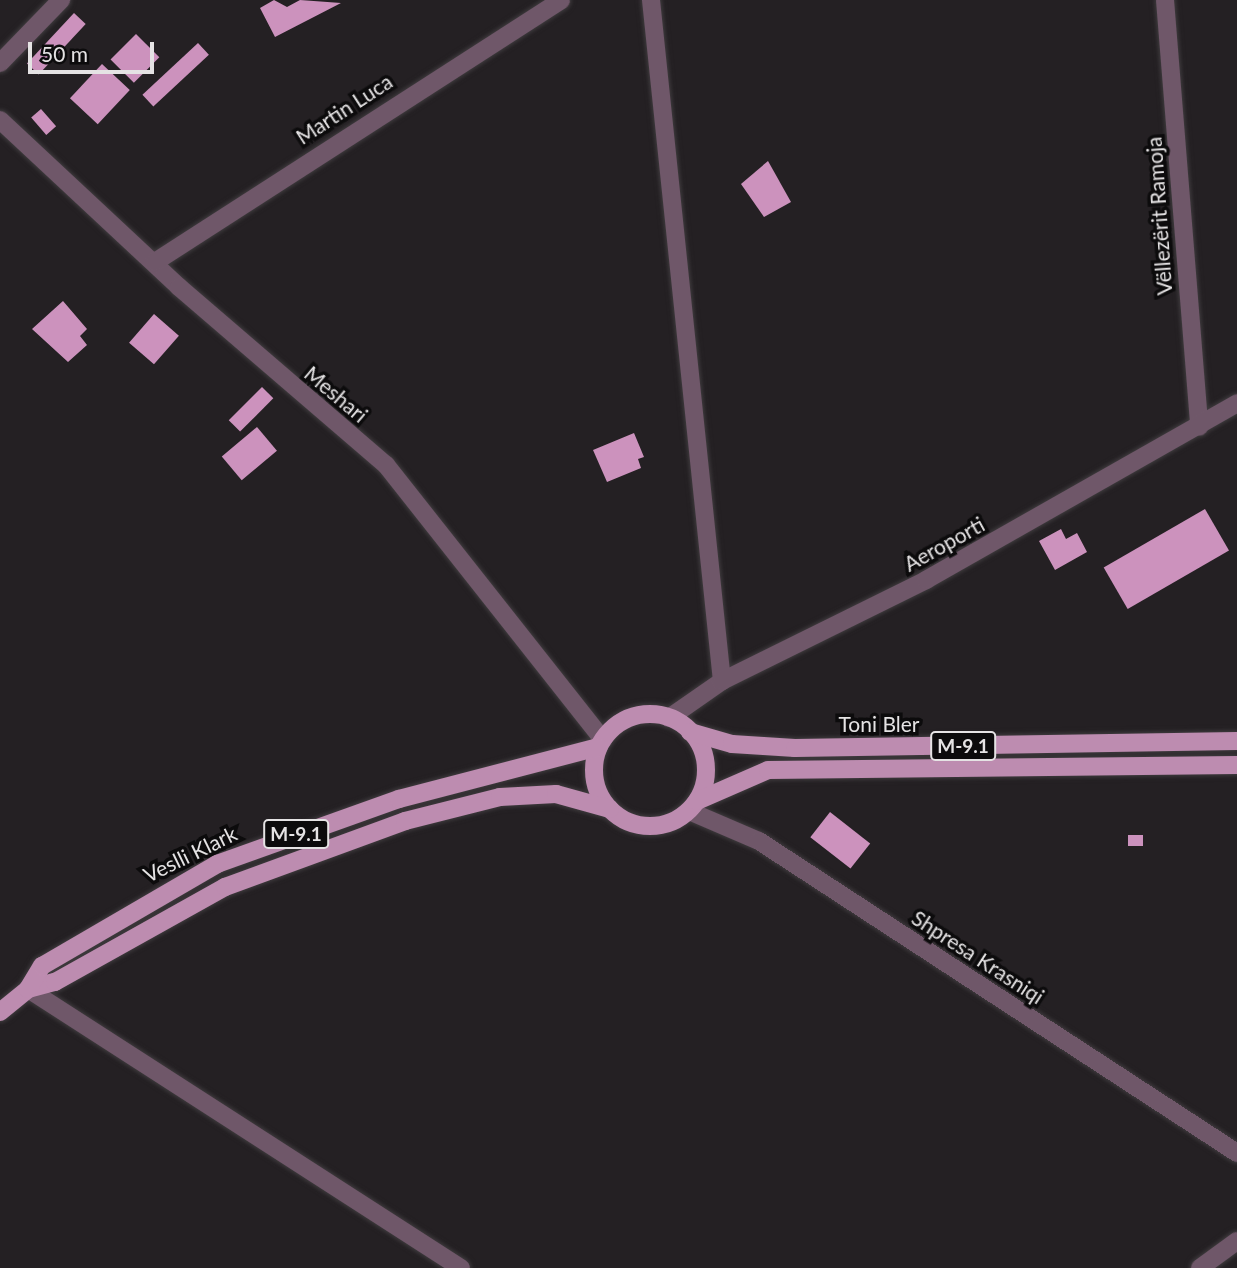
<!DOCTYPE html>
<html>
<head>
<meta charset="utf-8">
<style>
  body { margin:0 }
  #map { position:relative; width:1237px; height:1268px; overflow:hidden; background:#242023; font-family:Lato,sans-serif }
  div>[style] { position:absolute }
  .building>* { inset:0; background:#cc92bd; transform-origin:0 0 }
  .roads { filter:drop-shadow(0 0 2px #3f3b3e) drop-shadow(0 0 2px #3f3b3e) }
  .street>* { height:18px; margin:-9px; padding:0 9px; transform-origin:9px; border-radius:9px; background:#6f5769 }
  .primary>* { height:18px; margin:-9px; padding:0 9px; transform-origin:9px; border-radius:9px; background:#bd8cb0 }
  .primary>.ring { margin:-9px; padding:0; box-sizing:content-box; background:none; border:18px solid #bd8cb0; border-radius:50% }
  span { translate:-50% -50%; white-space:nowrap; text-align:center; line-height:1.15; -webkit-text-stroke:7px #0c0b0c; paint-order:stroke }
  .shield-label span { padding:2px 5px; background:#0c0b0c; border:2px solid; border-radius:5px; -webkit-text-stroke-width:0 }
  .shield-label { font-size:19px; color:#e5e3e4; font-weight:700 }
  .street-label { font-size:21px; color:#e5e3e4 }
  .scale { position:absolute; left:28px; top:42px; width:126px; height:32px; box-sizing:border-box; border:4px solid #e5e3e4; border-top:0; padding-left:9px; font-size:21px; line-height:24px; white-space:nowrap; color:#e5e3e4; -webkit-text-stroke:5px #0c0b0c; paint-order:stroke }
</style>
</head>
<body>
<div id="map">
  <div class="building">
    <div style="clip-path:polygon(274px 0,287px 7px,300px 0,341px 3px,275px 37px,260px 8px)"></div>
    <div style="left:74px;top:13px;width:16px;height:69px;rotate:43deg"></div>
    <div style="left:136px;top:34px;width:33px;height:36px;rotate:45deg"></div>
    <div style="left:198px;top:43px;width:16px;height:76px;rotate:47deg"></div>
    <div style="left:102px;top:64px;width:38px;height:47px;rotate:43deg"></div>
    <div style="left:41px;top:109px;width:23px;height:13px;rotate:49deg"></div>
    <div style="clip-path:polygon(768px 161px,791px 202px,764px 217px,741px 184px)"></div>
    <div style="clip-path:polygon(63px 301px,87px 329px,80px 336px,87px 345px,68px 362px,32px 329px)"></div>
    <div style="left:154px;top:314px;width:33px;height:38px;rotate:41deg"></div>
    <div style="left:262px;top:387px;width:16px;height:47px;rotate:45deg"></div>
    <div style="left:257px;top:427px;width:31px;height:46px;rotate:50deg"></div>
    <div style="clip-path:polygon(634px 433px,644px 457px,638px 459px,641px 468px,607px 482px,593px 450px)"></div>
    <div style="left:1205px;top:509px;width:48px;height:117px;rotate:60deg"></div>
    <div style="clip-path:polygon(1061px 529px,1066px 539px,1077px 533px,1087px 552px,1055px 570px,1039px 541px)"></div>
    <div style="left:830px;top:812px;width:51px;height:32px;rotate:38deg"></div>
    <div style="left:1143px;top:835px;width:11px;height:15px;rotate:90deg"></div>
  </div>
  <div class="roads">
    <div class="street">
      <div style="left:651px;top:0;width:685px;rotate:84.05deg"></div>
      <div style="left:1165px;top:0;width:428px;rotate:85.4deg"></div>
      <div style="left:0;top:63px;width:88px;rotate:-45.9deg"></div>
      <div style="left:0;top:120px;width:245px;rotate:43deg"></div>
      <div style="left:179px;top:287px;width:273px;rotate:40.7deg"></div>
      <div style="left:386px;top:465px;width:350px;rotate:51.7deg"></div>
      <div style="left:155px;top:262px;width:483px;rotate:-32.8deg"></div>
      <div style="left:669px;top:718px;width:65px;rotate:-34.9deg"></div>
      <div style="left:722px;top:681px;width:228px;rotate:-26.3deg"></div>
      <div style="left:926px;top:580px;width:358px;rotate:-29.6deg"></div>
      <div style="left:689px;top:811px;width:76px;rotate:23.2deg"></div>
      <div style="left:759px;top:841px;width:571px;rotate:33.13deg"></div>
      <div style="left:28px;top:989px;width:515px;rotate:32.8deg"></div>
      <div style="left:1200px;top:1268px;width:46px;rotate:-36.1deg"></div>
    </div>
    <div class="primary">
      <div class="ring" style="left:594px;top:714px;width:94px;height:94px"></div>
      <div style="left:690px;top:732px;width:44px;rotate:15.9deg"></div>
      <div style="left:732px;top:744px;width:63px;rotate:3.6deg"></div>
      <div style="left:795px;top:748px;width:442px;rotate:-0.9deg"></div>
      <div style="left:697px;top:801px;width:77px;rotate:-23.6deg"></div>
      <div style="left:768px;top:770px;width:469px;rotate:-0.6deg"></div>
      <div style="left:28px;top:989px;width:28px;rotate:-15deg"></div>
      <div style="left:55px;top:982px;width:195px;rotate:-29.2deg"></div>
      <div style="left:225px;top:887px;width:192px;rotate:-20.1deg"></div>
      <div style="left:405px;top:821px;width:98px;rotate:-14.2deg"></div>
      <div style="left:500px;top:797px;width:56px;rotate:-3.1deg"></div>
      <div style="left:556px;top:794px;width:56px;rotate:15.5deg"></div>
      <div style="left:0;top:1012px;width:36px;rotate:-39deg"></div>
      <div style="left:28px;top:989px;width:27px;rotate:-59deg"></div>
      <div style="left:42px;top:966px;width:203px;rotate:-30.2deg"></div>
      <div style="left:217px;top:864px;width:193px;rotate:-19.7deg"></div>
      <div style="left:399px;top:799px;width:206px;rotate:-14.6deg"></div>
    </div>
  </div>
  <div class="shield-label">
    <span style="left:963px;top:746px">M-9.1</span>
    <span style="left:296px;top:834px">M-9.1</span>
  </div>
  <div class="street-label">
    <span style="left:344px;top:109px;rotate:-33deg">Martin Luca</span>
    <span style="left:1159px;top:216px;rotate:-94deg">Vëllezërit Ramoja</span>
    <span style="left:336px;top:394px;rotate:40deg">Meshari</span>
    <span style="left:944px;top:544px;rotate:-29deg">Aeroporti</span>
    <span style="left:879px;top:724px">Toni Bler</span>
    <span style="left:190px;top:854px;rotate:-26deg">Veslli Klark</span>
    <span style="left:978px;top:957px;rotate:33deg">Shpresa Krasniqi</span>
  </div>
  <div class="scale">50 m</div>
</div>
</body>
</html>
